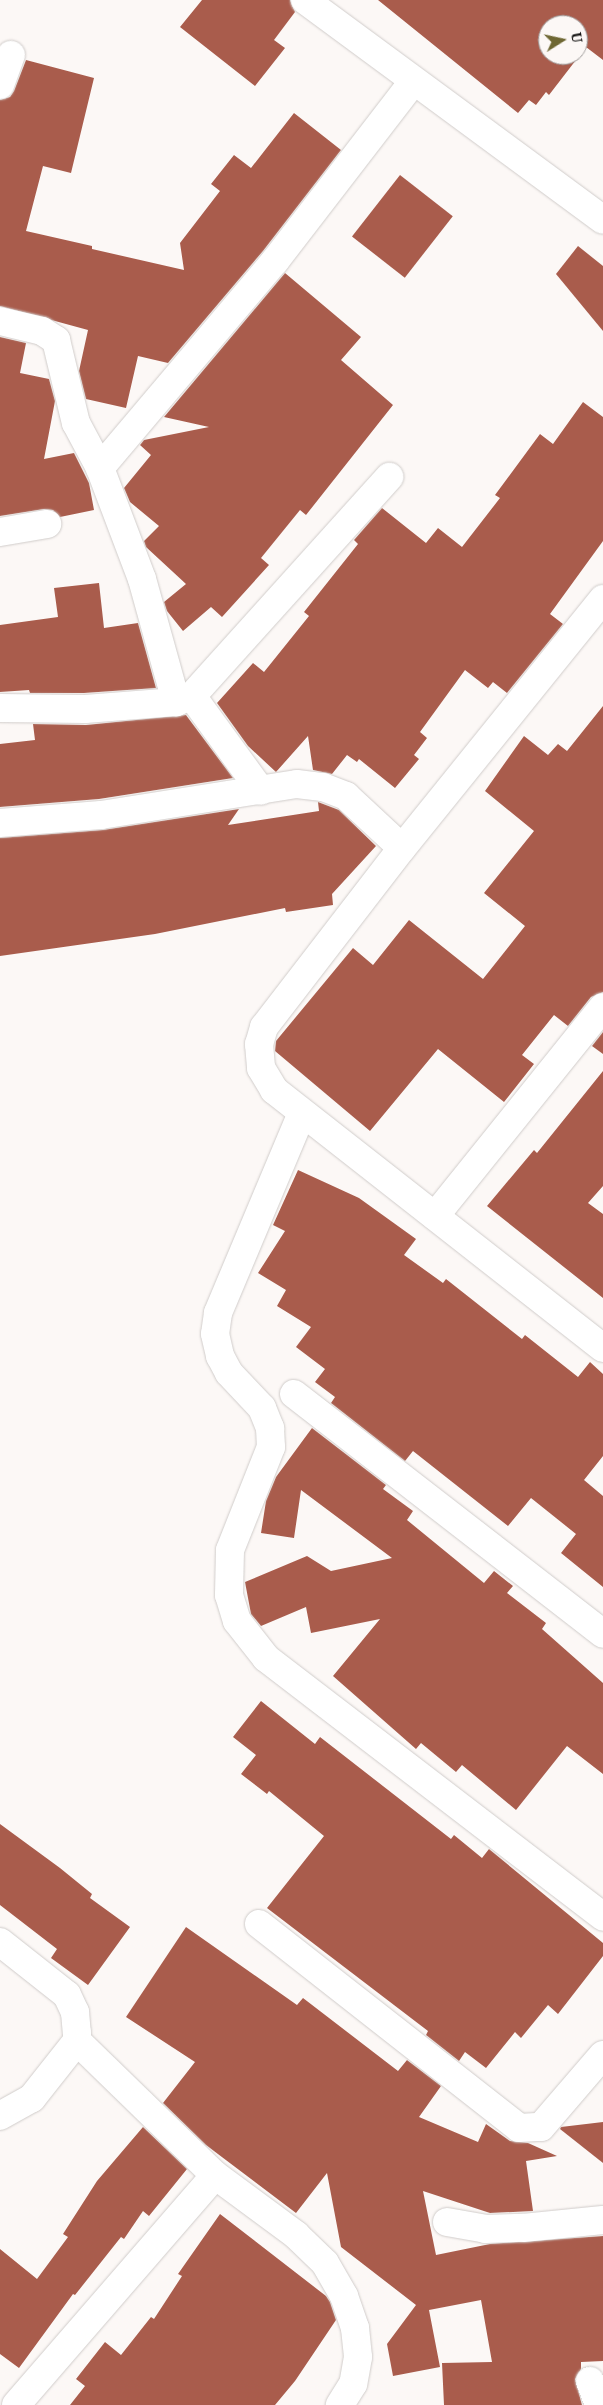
<!DOCTYPE html>
<html>
<head>
<meta charset="utf-8">
<style>
  body { margin:0 }
  #map { position:relative; width:603px; height:2405px; overflow:hidden; background:#fcf8f6; font-family:"Noto Serif",serif }
  div>[style] { position:absolute }
  .building>* { inset:0; background:#a95c4c; transform-origin:0 0 }
  .roads { filter:drop-shadow(0 0 1px #d0ccca) drop-shadow(0 0 1px #d0ccca) }
  .minor>* { height:28px; margin:-14px; padding:0 14px; transform-origin:14px; border-radius:14px; background:#fff }
  span { translate:-50% -50%; white-space:nowrap; text-align:center; line-height:1.15; -webkit-text-stroke:4px #fcf8f6; paint-order:stroke }
  .north { position:absolute; left:538px; top:15px; width:50px; height:50px; box-sizing:border-box; background:#fcf8f6; border:1px solid #9d9a99; border-radius:50%; rotate:80deg; font-size:14px; font-weight:700; line-height:20px; text-align:center; color:#0f0e0d }
  .north::after { content:''; display:block; margin:auto; width:18px; height:22px; background:#6e6733; clip-path:polygon(50% 0,100% 100%,50% 72%,0 100%) }
</style>
</head>
<body>
<div id="map">
  <div class="building">
    <div style="clip-path:polygon(202px 0,290px 0,295px 12px,274px 40px,285px 48px,255px 86px,180px 27px)"></div>
    <div style="clip-path:polygon(evenodd,378px 0,603px 0,603px 60px,586px 47px,549px 95px,546px 92px,536px 105px,529px 100px,518px 113px,378px 0,548px 25px,578px 25px,578px 55px,548px 55px,548px 25px)"></div>
    <div style="clip-path:polygon(26px 60px,94px 78px,71px 173px,43px 166px,26px 231px,92px 246px,92px 249px,184px 270px,180px 243px,220px 191px,211px 184px,234px 155px,251px 168px,294px 113px,341px 150px,263px 251px,168px 363px,138px 356px,126px 408px,86px 399px,79px 371px,88px 330px,0 306px,0 100px,10px 97px,14px 91px)"></div>
    <div style="left:400px;top:175px;width:67px;height:78px;rotate:38deg"></div>
    <div style="clip-path:polygon(578px 246px,603px 266px,603px 331px,556px 274px)"></div>
    <div style="clip-path:polygon(285px 273px,361px 337px,341px 360px,393px 405px,306px 515px,300px 510px,261px 558px,269px 565px,222px 617px,211px 607px,183px 631px,167px 611px,164px 602px,186px 584px,146px 547px,144px 541px,159px 526px,130px 502px,124px 488px,151px 455px,140px 445px,144px 440px,209px 427px,164px 417px)"></div>
    <div style="clip-path:polygon(0 337px,26px 343px,20px 373px,49px 379px,55px 401px,44px 459px,74px 453px,89px 483px,94px 510px,60px 517px,53px 510px,44px 509px,0 516px)"></div>
    <div style="clip-path:polygon(583px 402px,603px 417px,603px 541px,550px 614px,563px 624px,507px 693px,493px 682px,488px 688px,465px 670px,420px 732px,427px 738px,414px 755px,419px 759px,395px 788px,359px 759px,357px 762px,347px 755px,332px 774px,313px 770px,308px 736px,276px 772px,248px 746px,217px 703px,253px 663px,264px 672px,309px 616px,304px 612px,358px 544px,354px 540px,382px 508px,426px 543px,438px 528px,462px 547px,500px 498px,495px 495px,540px 434px,553px 444px)"></div>
    <div style="clip-path:polygon(99px 583px,104px 628px,138px 623px,156px 688px,84px 693px,30px 693px,29px 690px,0 692px,0 625px,58px 617px,54px 588px)"></div>
    <div style="clip-path:polygon(603px 706px,603px 992px,591px 997px,568px 1026px,554px 1015px,522px 1055px,534px 1064px,504px 1102px,438px 1049px,370px 1131px,275px 1051px,276px 1041px,353px 948px,373px 965px,409px 920px,483px 979px,525px 926px,484px 893px,534px 831px,485px 791px,524px 736px,548px 755px,558px 744px,567px 751px)"></div>
    <div style="clip-path:polygon(186px 715px,233px 778px,99px 799px,0 807px,0 744px,35px 740px,33px 724px,86px 725px)"></div>
    <div style="clip-path:polygon(318px 802px,339px 810px,376px 846px,332px 894px,333px 905px,286px 912px,285px 908px,155px 934px,0 956px,0 838px,103px 830px,239px 809px,228px 825px,319px 811px)"></div>
    <div style="clip-path:polygon(603px 1032px,603px 1054px,592px 1046px)"></div>
    <div style="clip-path:polygon(603px 1071px,603px 1186px,588px 1203px,603px 1214px,603px 1298px,487px 1206px,534px 1150px,537px 1153px)"></div>
    <div style="clip-path:polygon(298px 1170px,359px 1198px,416px 1239px,404px 1255px,443px 1283px,446px 1279px,522px 1339px,525px 1335px,578px 1377px,590px 1362px,603px 1374px,603px 1456px,584px 1480px,603px 1496px,603px 1587px,561px 1553px,576px 1534px,531px 1498px,508px 1526px,413px 1451px,405px 1461px,331px 1403px,335px 1397px,315px 1382px,325px 1369px,296px 1347px,311px 1327px,277px 1306px,286px 1290px,258px 1273px,285px 1231px,273px 1225px)"></div>
    <div style="clip-path:polygon(312px 1428px,386px 1485px,383px 1489px,413px 1511px,407px 1520px,484px 1583px,494px 1571px,513px 1586px,507px 1593px,546px 1623px,542px 1629px,603px 1683px,603px 1774px,567px 1746px,516px 1810px,462px 1765px,456px 1772px,421px 1743px,416px 1749px,333px 1676px,380px 1619px,311px 1633px,306px 1607px,261px 1626px,251px 1614px,245px 1582px,307px 1556px,331px 1571px,392px 1558px,301px 1490px,294px 1538px,261px 1533px,266px 1501px,276px 1477px)"></div>
    <div style="clip-path:polygon(261px 1701px,315px 1744px,320px 1737px,451px 1839px,454px 1835px,482px 1858px,489px 1849px,603px 1943px,603px 1956px,558px 2014px,548px 2005px,521px 2038px,515px 2032px,486px 2068px,465px 2052px,459px 2061px,426px 2035px,428px 2031px,267px 1908px,324px 1836px,269px 1791px,267px 1794px,241px 1774px,256px 1755px,233px 1737px)"></div>
    <div style="clip-path:polygon(0 1824px,60px 1868px,92px 1894px,90px 1898px,130px 1927px,88px 1985px,51px 1958px,57px 1949px,0 1905px)"></div>
    <div style="clip-path:polygon(186px 1927px,297px 2005px,303px 1998px,398px 2071px,407px 2060px,441px 2086px,419px 2117px,478px 2142px,486px 2124px,510px 2141px,528px 2143px,557px 2156px,526px 2161px,533px 2211px,490px 2213px,423px 2191px,436px 2255px,490px 2244px,603px 2236px,603px 2361px,581px 2362px,581px 2369px,575px 2379px,582px 2405px,444px 2405px,442px 2363px,492px 2362px,481px 2300px,429px 2310px,440px 2367px,393px 2376px,387px 2344px,416px 2305px,341px 2247px,327px 2173px,296px 2213px,206px 2145px,163px 2103px,195px 2062px,126px 2017px)"></div>
    <div style="clip-path:polygon(603px 2122px,603px 2163px,560px 2129px,561px 2127px)"></div>
    <div style="clip-path:polygon(143px 2127px,187px 2169px,149px 2216px,143px 2211px,124px 2239px,121px 2237px,75px 2295px,73px 2294px,19px 2368px,0 2354px,0 2249px,37px 2279px,68px 2237px,63px 2234px,97px 2181px)"></div>
    <div style="clip-path:polygon(220px 2214px,326px 2296px,330px 2302px,336px 2320px,295px 2381px,275px 2405px,70px 2405px,85px 2386px,76px 2379px,105px 2342px,121px 2355px,151px 2317px,154px 2319px,182px 2276px,178px 2274px)"></div>
  </div>
  <div class="roads">
    <div class="minor">
      <div style="left:305px;top:0;width:370px;rotate:36.4deg"></div>
      <div style="left:0;top:85px;width:32px;rotate:-70deg"></div>
      <div style="left:0;top:321px;width:43px;rotate:13.4deg"></div>
      <div style="left:42px;top:331px;width:17px;rotate:33deg"></div>
      <div style="left:56px;top:340px;width:85px;rotate:76.5deg"></div>
      <div style="left:76px;top:423px;width:51px;rotate:61.9deg"></div>
      <div style="left:100px;top:468px;width:119px;rotate:69.3deg"></div>
      <div style="left:142px;top:579px;width:128px;rotate:74.5deg"></div>
      <div style="left:100px;top:468px;width:271px;rotate:-49.8deg"></div>
      <div style="left:275px;top:261px;width:226px;rotate:-52.4deg"></div>
      <div style="left:0;top:532px;width:48px;rotate:-9.7deg"></div>
      <div style="left:603px;top:599px;width:320px;rotate:128.9deg"></div>
      <div style="left:402px;top:848px;width:226px;rotate:127.6deg"></div>
      <div style="left:264px;top:1027px;width:18px;rotate:106deg"></div>
      <div style="left:259px;top:1044px;width:24px;rotate:85deg"></div>
      <div style="left:261px;top:1068px;width:26px;rotate:59deg"></div>
      <div style="left:274px;top:1090px;width:418px;rotate:38.1deg"></div>
      <div style="left:192px;top:696px;width:117px;rotate:54deg"></div>
      <div style="left:0;top:708px;width:85px;rotate:0.7deg"></div>
      <div style="left:85px;top:709px;width:91px;rotate:-4.4deg"></div>
      <div style="left:176px;top:702px;width:17px;rotate:-21deg"></div>
      <div style="left:192px;top:696px;width:295px;rotate:-48deg"></div>
      <div style="left:0;top:823px;width:101px;rotate:-4.5deg"></div>
      <div style="left:101px;top:815px;width:198px;rotate:-9deg"></div>
      <div style="left:297px;top:784px;width:26px;rotate:7deg"></div>
      <div style="left:323px;top:787px;width:25px;rotate:21deg"></div>
      <div style="left:346px;top:796px;width:76px;rotate:42.9deg"></div>
      <div style="left:302px;top:1113px;width:217px;rotate:112.8deg"></div>
      <div style="left:218px;top:1313px;width:21px;rotate:98deg"></div>
      <div style="left:215px;top:1334px;width:23px;rotate:77deg"></div>
      <div style="left:220px;top:1356px;width:19px;rotate:62deg"></div>
      <div style="left:229px;top:1373px;width:48px;rotate:46.7deg"></div>
      <div style="left:262px;top:1408px;width:22px;rotate:68deg"></div>
      <div style="left:270px;top:1428px;width:19px;rotate:87deg"></div>
      <div style="left:271px;top:1447px;width:111px;rotate:111.7deg"></div>
      <div style="left:230px;top:1550px;width:45px;rotate:91.3deg"></div>
      <div style="left:229px;top:1595px;width:27px;rotate:73deg"></div>
      <div style="left:237px;top:1621px;width:47px;rotate:51.9deg"></div>
      <div style="left:266px;top:1658px;width:425px;rotate:37.5deg"></div>
      <div style="left:435px;top:1216px;width:268px;rotate:-51.2deg"></div>
      <div style="left:294px;top:1394px;width:391px;rotate:37.8deg"></div>
      <div style="left:259px;top:1924px;width:330px;rotate:38.1deg"></div>
      <div style="left:519px;top:2128px;width:22px;rotate:-3deg"></div>
      <div style="left:541px;top:2127px;width:95px;rotate:-49.3deg"></div>
      <div style="left:0;top:1942px;width:85px;rotate:38.3deg"></div>
      <div style="left:67px;top:1995px;width:19px;rotate:65deg"></div>
      <div style="left:75px;top:2012px;width:21px;rotate:85deg"></div>
      <div style="left:77px;top:2033px;width:8px;rotate:90deg"></div>
      <div style="left:77px;top:2041px;width:73px;rotate:128.3deg"></div>
      <div style="left:32px;top:2098px;width:37px;rotate:151deg"></div>
      <div style="left:77px;top:2041px;width:192px;rotate:44.2deg"></div>
      <div style="left:215px;top:2175px;width:101px;rotate:36.5deg"></div>
      <div style="left:296px;top:2235px;width:40px;rotate:44deg"></div>
      <div style="left:325px;top:2263px;width:38px;rotate:60deg"></div>
      <div style="left:344px;top:2296px;width:34px;rotate:71deg"></div>
      <div style="left:355px;top:2328px;width:29px;rotate:84deg"></div>
      <div style="left:358px;top:2357px;width:27px;rotate:100deg"></div>
      <div style="left:353px;top:2384px;width:25px;rotate:122deg"></div>
      <div style="left:447px;top:2222px;width:39px;rotate:10deg"></div>
      <div style="left:485px;top:2229px;width:38px;rotate:-2deg"></div>
      <div style="left:523px;top:2228px;width:80px;rotate:-5.7deg"></div>
      <div style="left:590px;top:2381px;width:26px;rotate:69deg"></div>
      <div style="left:16px;top:2405px;width:304px;rotate:-49.1deg"></div>
    </div>
  </div>
  <div class="north">U</div>
</div>
</body>
</html>
